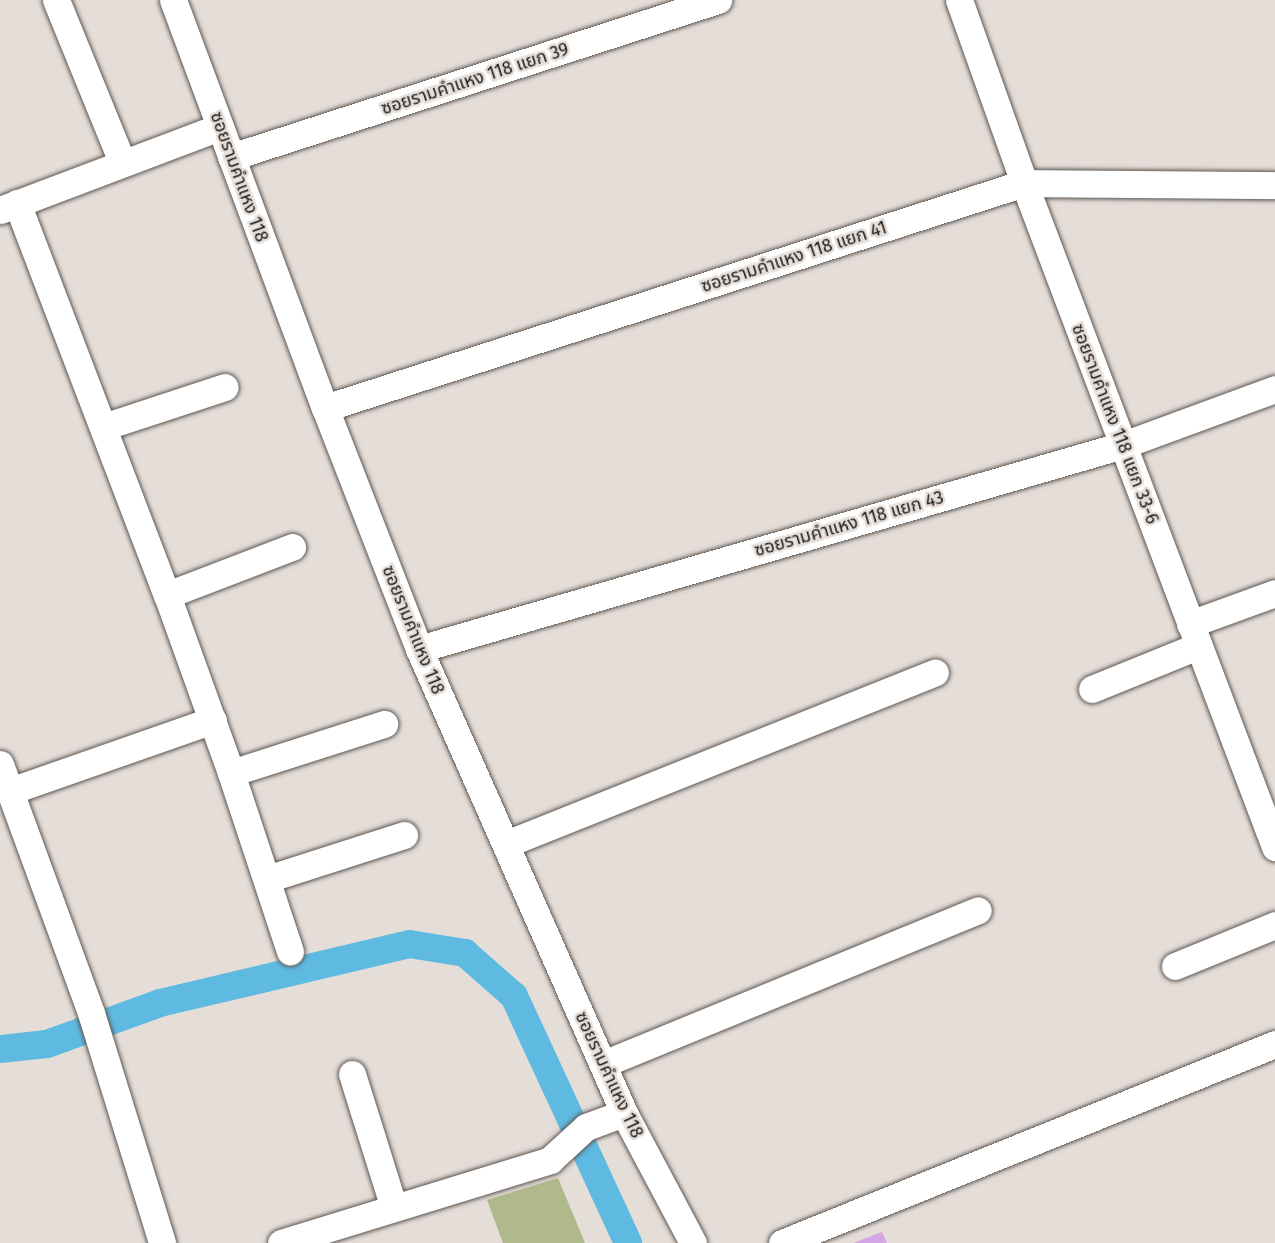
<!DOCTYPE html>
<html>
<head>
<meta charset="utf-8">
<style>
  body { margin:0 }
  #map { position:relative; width:1275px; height:1243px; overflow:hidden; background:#e5ddd8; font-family:"Fira Sans","Noto Sans Thai",sans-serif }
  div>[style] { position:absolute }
  .green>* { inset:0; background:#afb98c }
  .canal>* { height:28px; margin:-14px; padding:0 14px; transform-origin:14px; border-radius:14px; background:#5ebae1 }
  .building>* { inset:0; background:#d6a5e5 }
  .roads { filter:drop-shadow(0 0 2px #5c5651) drop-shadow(0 0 2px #5c5651) }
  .minor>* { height:27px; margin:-13.5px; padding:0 13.5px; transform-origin:13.5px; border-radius:13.5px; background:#fff }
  span { translate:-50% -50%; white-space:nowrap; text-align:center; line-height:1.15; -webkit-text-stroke:5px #e5ddd8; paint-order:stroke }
  .street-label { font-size:18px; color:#1c1a18 }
</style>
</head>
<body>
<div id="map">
  <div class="green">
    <div style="clip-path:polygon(558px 1178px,585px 1243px,503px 1243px,487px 1200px)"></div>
  </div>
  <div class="canal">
    <div style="left:0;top:1049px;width:47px;rotate:-6.1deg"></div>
    <div style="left:47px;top:1044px;width:120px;rotate:-19.9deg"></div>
    <div style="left:160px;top:1003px;width:256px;rotate:-13.3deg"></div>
    <div style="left:409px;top:944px;width:57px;rotate:9.1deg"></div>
    <div style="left:465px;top:953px;width:65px;rotate:41.3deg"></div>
    <div style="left:514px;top:996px;width:272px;rotate:65.2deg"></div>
  </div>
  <div class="building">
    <div style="clip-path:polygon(882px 1232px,887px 1243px,853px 1243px)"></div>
  </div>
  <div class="roads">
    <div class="minor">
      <div style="left:56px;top:0;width:175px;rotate:67.8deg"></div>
      <div style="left:173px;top:0;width:435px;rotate:69.6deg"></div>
      <div style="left:325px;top:408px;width:259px;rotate:68.7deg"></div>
      <div style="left:419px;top:649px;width:507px;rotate:66.16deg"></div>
      <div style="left:624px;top:1113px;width:147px;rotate:62deg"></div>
      <div style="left:959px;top:0;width:194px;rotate:70.4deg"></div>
      <div style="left:1024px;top:183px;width:710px;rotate:69.29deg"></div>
      <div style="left:231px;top:157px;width:512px;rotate:-17.87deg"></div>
      <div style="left:17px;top:203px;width:420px;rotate:69.1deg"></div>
      <div style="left:167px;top:595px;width:189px;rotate:70.2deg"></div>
      <div style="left:231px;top:773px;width:188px;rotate:71.7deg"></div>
      <div style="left:0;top:210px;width:235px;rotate:-20.7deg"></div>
      <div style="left:325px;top:408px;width:734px;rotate:-17.84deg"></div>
      <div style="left:1024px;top:183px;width:251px;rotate:0.5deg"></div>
      <div style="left:103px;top:427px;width:128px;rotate:-18.2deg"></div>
      <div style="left:167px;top:595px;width:134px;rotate:-21deg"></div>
      <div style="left:1190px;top:624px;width:90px;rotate:-20deg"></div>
      <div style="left:419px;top:649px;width:733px;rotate:-16.16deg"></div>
      <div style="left:1123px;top:445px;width:162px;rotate:-20.2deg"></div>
      <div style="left:1092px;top:689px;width:114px;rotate:-22.1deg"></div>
      <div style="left:0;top:764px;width:265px;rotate:69.9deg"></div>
      <div style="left:91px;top:1013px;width:241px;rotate:72.8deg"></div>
      <div style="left:231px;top:773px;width:161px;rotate:-17.8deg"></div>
      <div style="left:10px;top:791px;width:215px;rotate:-19.3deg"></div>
      <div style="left:506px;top:844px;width:462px;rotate:-21.8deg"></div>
      <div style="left:267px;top:879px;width:144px;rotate:-17.8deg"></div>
      <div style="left:1175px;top:966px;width:108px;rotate:-22.3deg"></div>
      <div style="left:603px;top:1064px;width:405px;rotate:-22.3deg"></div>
      <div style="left:352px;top:1074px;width:140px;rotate:72.6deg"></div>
      <div style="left:281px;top:1243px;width:282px;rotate:-17.1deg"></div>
      <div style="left:550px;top:1160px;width:49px;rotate:-42.5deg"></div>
      <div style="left:586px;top:1127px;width:40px;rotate:-20.2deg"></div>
      <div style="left:782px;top:1243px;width:532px;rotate:-21.98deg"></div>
    </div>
  </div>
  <div class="street-label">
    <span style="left:475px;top:79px;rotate:-18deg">ซอยรามคำแหง 118 แยก 39</span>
    <span style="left:239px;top:177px;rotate:70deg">ซอยรามคำแหง 118</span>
    <span style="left:794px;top:257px;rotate:-18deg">ซอยรามคำแหง 118 แยก 41</span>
    <span style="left:1115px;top:424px;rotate:69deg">ซอยรามคำแหง 118 แยก 33-6</span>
    <span style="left:849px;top:524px;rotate:-16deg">ซอยรามคำแหง 118 แยก 43</span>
    <span style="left:413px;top:630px;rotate:68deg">ซอยรามคำแหง 118</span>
    <span style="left:609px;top:1075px;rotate:65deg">ซอยรามคำแหง 118</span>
  </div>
</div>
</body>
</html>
